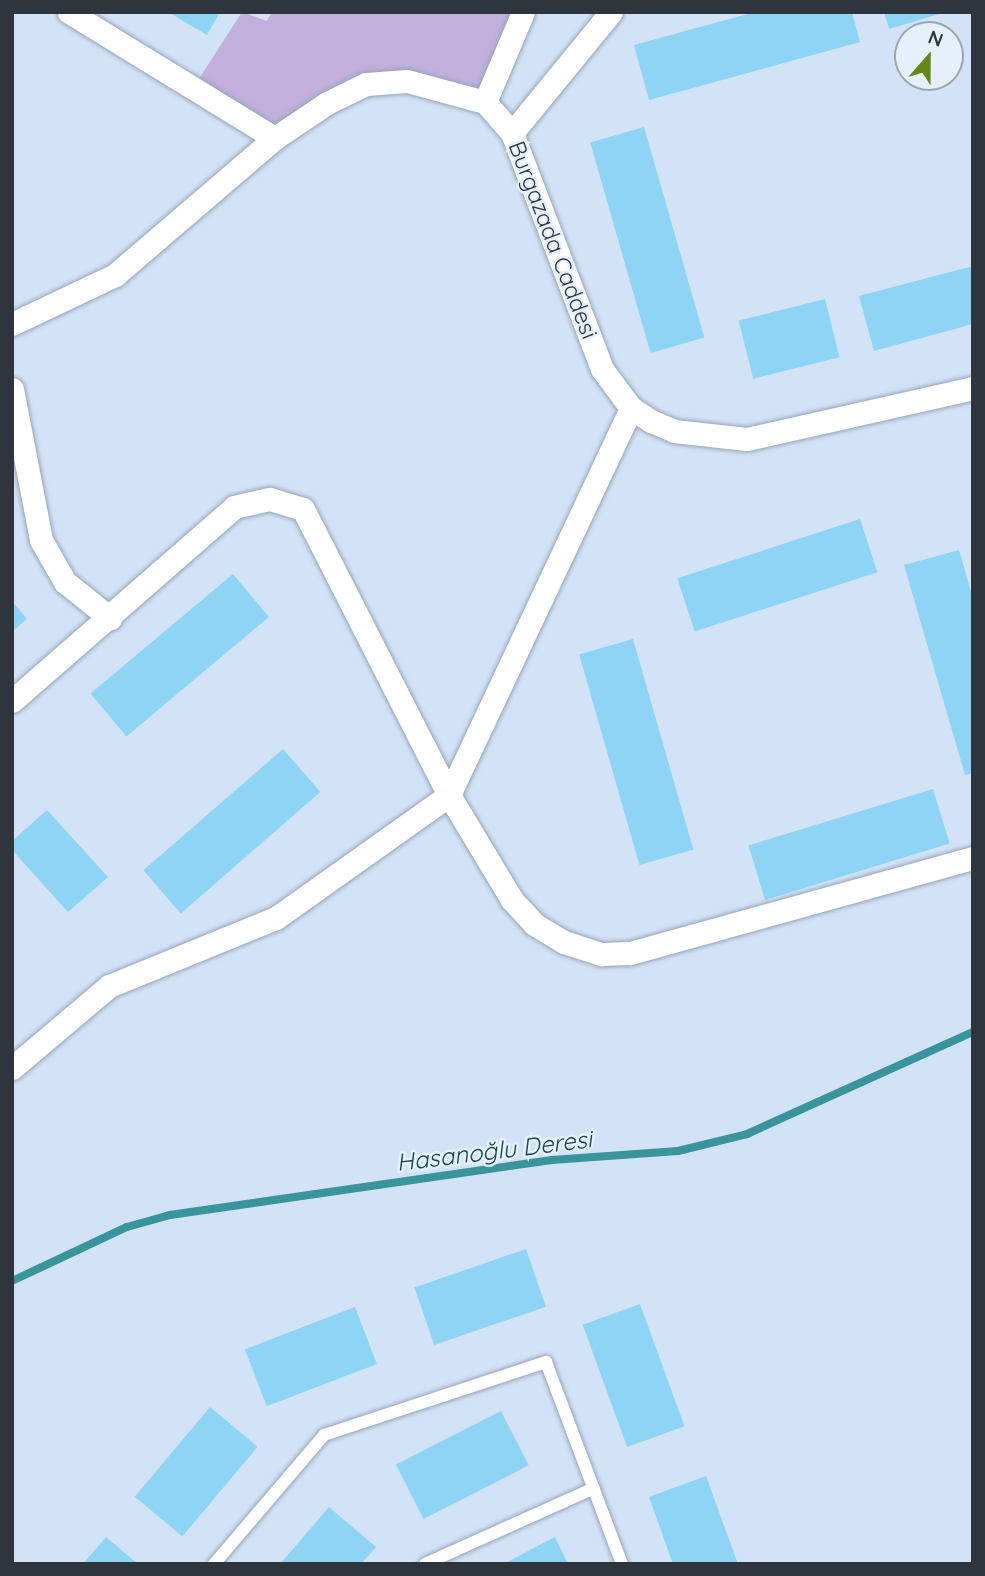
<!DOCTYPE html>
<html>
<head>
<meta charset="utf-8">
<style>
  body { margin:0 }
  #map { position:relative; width:985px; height:1576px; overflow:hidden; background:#d3e3f7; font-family:Quicksand,sans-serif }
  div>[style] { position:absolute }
  .green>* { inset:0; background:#c2afdc }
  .stream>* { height:8px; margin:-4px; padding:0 4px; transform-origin:4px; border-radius:4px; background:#3a949c }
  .building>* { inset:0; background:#8dd4f5; transform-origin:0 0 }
  .roads { filter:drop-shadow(0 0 2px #96a5b8) drop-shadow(0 0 2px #96a5b8) }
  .lane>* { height:12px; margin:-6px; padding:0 6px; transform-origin:6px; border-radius:6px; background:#fff }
  .street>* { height:23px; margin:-11.5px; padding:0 11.5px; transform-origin:11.5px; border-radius:11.5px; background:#fff }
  span { translate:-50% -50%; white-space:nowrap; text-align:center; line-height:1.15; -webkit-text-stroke:5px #e6f0fc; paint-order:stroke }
  .street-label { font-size:23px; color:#2e353d }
  .water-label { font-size:24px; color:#13484d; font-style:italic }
  .frame { position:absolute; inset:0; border:14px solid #2e353d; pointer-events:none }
  .north { position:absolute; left:894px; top:21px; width:70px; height:70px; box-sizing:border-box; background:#e6f0fc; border:2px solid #9ca5b0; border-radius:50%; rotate:21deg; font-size:19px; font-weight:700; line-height:28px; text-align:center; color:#2e353d }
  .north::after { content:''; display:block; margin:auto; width:24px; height:32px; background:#628913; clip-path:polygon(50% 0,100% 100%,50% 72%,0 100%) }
</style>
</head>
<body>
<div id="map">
  <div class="green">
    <div style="clip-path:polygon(242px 12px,267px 21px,272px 12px,523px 12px,485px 102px,366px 84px,275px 138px,193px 88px)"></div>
  </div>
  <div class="stream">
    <div style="left:12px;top:1281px;width:127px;rotate:-25.2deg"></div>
    <div style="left:127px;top:1227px;width:45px;rotate:-15.6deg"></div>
    <div style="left:170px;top:1215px;width:386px;rotate:-8.2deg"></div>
    <div style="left:552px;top:1160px;width:126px;rotate:-4.1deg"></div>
    <div style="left:678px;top:1151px;width:71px;rotate:-13.8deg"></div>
    <div style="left:747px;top:1134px;width:248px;rotate:-24.3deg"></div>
  </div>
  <div class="building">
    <div style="clip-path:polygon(168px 12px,220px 12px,207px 35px)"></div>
    <div style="clip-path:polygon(755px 12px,852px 12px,860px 42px,649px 100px,634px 45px)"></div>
    <div style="clip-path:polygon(884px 12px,942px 12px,943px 13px,889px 29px)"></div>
    <div style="left:644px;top:127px;width:219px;height:56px;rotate:74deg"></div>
    <div style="clip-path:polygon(973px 266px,973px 324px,874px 351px,859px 296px)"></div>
    <div style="left:825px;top:299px;width:60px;height:89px;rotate:76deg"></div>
    <div style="left:860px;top:519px;width:56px;height:192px;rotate:72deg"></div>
    <div style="clip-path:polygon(959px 550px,973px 599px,973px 773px,965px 775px,904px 565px)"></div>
    <div style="left:233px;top:574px;width:56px;height:186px;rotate:50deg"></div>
    <div style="clip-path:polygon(12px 601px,27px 619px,12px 632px)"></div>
    <div style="left:633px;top:639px;width:219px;height:56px;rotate:74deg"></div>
    <div style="left:283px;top:749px;width:57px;height:185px;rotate:49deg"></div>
    <div style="left:933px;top:789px;width:57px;height:193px;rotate:73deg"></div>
    <div style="clip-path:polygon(47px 810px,108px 877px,68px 912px,12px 850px,12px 841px)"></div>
    <div style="left:526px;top:1249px;width:61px;height:118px;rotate:71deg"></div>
    <div style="left:640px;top:1304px;width:130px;height:61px;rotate:70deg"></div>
    <div style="left:355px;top:1307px;width:61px;height:118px;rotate:69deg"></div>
    <div style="left:210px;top:1407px;width:62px;height:117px;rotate:40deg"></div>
    <div style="left:501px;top:1411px;width:61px;height:118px;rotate:63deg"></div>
    <div style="clip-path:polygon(706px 1476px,738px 1564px,673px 1564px,649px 1497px)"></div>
    <div style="clip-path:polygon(329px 1507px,376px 1547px,361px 1564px,280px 1564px)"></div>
    <div style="clip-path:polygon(106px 1537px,138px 1564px,83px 1564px)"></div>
    <div style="clip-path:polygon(555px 1537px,568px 1564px,503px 1564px)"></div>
  </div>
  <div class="roads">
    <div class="lane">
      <div style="left:214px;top:1564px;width:170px;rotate:-49.5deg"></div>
      <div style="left:324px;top:1435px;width:234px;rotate:-18.2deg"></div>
      <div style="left:546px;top:1362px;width:216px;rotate:69.4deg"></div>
      <div style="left:425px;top:1564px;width:185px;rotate:-24.2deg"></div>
    </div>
    <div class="street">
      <div style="left:69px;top:12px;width:241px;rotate:31.5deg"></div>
      <div style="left:485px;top:102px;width:98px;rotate:-67.1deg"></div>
      <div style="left:512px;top:133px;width:156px;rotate:-50.7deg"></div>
      <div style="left:12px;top:324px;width:114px;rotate:-25.4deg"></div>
      <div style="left:115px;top:275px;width:211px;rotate:-40.6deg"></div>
      <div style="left:275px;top:138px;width:63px;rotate:-33.9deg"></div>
      <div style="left:327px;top:103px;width:43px;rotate:-26deg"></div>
      <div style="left:366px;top:84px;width:41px;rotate:-4.2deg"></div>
      <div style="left:407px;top:81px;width:81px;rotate:15.1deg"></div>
      <div style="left:485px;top:102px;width:41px;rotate:48.9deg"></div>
      <div style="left:512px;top:133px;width:253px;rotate:69.1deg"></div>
      <div style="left:602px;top:369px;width:49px;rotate:53.4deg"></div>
      <div style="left:631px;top:408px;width:24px;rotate:33deg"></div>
      <div style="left:651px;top:421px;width:25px;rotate:23deg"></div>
      <div style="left:674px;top:431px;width:73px;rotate:6.3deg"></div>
      <div style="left:747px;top:439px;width:232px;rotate:-12.7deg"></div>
      <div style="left:12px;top:389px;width:154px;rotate:79.1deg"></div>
      <div style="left:41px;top:540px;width:48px;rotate:60.3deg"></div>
      <div style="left:65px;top:582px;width:58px;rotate:38.7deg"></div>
      <div style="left:12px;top:701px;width:295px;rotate:-41.1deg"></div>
      <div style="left:234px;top:507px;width:37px;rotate:-13deg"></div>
      <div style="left:270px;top:499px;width:34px;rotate:17deg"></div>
      <div style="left:303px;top:509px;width:321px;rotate:63deg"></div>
      <div style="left:449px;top:795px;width:122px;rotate:59deg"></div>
      <div style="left:512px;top:900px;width:33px;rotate:47deg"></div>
      <div style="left:534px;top:924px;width:35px;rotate:31deg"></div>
      <div style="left:564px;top:942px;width:40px;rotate:18deg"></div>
      <div style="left:602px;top:954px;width:28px;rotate:-2deg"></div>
      <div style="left:630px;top:953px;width:356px;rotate:-15.5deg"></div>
      <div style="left:12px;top:1068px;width:127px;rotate:-40.2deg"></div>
      <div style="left:109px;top:986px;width:180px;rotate:-22.2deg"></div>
      <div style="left:276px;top:918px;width:212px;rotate:-35.4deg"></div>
      <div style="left:449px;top:795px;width:428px;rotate:-64.8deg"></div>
    </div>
  </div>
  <div class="street-label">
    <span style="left:553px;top:240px;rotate:69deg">Burgazada Caddesi</span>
  </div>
  <div class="water-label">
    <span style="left:494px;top:1151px;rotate:-7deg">Hasanoğlu Deresi</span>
  </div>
  <div class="frame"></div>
  <div class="north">N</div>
</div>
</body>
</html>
